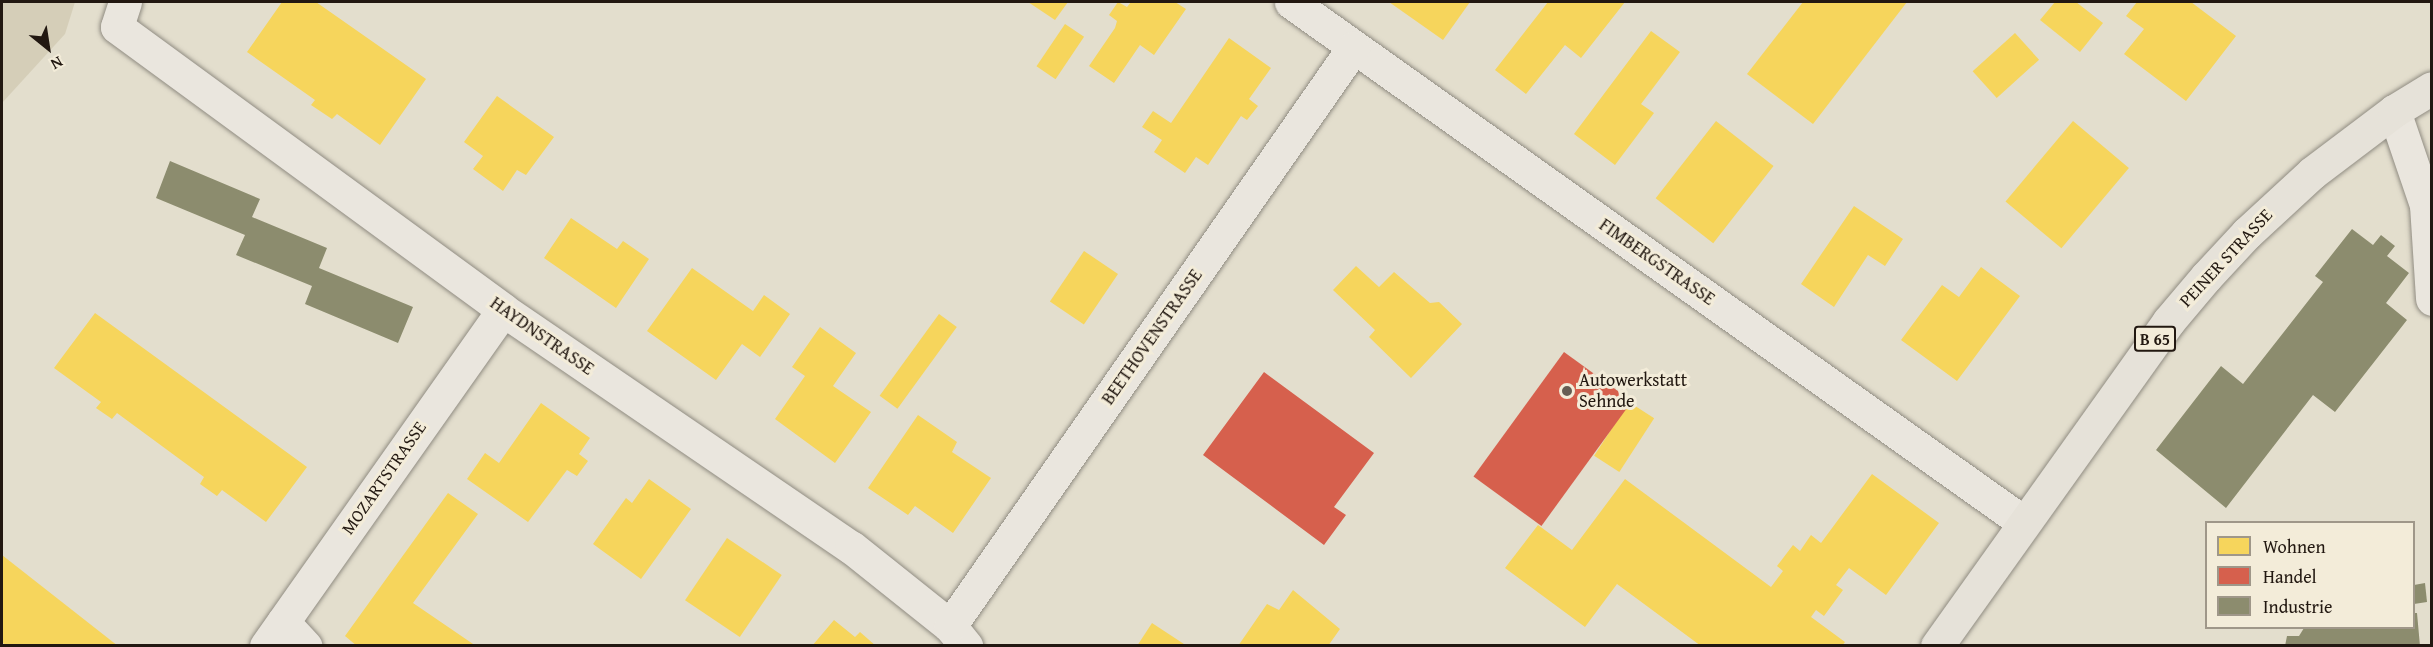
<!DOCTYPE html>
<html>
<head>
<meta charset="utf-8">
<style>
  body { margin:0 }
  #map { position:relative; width:2433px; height:647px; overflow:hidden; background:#e3decd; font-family:"Gentium Book Plus",serif }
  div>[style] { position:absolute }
  .green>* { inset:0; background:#d5ceb8 }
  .homes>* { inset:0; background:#f6d55c; transform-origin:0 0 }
  .shops>* { inset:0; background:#d6604d; transform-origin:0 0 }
  .industry>* { inset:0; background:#8c8c6e }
  .roads { filter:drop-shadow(0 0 2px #908c82) drop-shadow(0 0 2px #908c82) }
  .minor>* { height:33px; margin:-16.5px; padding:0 16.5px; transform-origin:16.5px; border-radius:16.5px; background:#eae6de }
  .major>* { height:33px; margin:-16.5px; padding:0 16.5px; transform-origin:16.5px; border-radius:16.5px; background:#e6e2d9 }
  .dots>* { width:16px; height:16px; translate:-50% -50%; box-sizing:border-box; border:3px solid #f3ecd9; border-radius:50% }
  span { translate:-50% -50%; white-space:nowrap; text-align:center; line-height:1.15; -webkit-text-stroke:6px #f3ecd9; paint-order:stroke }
  .shield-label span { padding:2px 4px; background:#f3ecd9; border:2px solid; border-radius:4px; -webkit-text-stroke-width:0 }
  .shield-label { font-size:16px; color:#221811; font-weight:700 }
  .street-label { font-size:18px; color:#221811 }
  .poi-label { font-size:18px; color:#221811 }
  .left { translate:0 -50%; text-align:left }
  .frame { position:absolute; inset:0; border:3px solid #221811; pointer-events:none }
  .legend { position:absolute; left:2205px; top:521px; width:210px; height:108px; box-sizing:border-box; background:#f3ecd9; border:2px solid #9f9789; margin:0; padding:8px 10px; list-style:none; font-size:18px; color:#221811 }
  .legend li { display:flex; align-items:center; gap:12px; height:30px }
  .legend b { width:30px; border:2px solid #9f9789 }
  .north { position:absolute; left:18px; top:18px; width:60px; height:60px; -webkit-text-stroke:4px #f3ecd9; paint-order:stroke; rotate:150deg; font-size:16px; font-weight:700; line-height:24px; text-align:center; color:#221811 }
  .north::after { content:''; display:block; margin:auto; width:21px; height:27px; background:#221811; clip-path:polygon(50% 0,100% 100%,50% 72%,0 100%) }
</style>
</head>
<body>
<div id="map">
  <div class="green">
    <div style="clip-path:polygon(2px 2px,75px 2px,65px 34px,2px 103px)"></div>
  </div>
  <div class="homes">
    <div style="clip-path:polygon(282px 2px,316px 2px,426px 79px,380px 145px,337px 114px,332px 119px,311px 105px,315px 100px,247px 52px)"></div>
    <div style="clip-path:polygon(1028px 2px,1068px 2px,1055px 20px)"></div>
    <div style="clip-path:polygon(1118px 2px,1127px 7px,1131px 2px,1175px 2px,1186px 9px,1154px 55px,1140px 45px,1114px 83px,1089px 66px,1115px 28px,1117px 21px,1109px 15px)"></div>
    <div style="clip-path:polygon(1389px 2px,1470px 2px,1443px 40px)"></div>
    <div style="clip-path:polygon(1548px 2px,1625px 2px,1581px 58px,1565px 45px,1526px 94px,1495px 70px)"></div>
    <div style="clip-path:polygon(1803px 2px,1907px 2px,1813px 124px,1747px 74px)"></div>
    <div style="clip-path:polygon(2055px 2px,2076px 2px,2103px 23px,2080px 52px,2040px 20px)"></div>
    <div style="clip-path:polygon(2137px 2px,2191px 2px,2236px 36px,2186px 101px,2124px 54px,2144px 29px,2126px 16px)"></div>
    <div style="left:1065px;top:24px;width:23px;height:51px;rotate:34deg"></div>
    <div style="clip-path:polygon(1651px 31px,1680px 52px,1641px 104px,1654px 113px,1615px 165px,1574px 134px)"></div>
    <div style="left:2015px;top:33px;width:36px;height:57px;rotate:48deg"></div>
    <div style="clip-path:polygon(1229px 38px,1271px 68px,1249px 99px,1258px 106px,1247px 120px,1241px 116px,1208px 165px,1196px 157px,1185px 173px,1154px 152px,1162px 140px,1142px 127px,1153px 111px,1171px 123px)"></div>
    <div style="clip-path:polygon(497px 96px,554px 137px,526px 175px,517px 170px,503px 191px,473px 169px,483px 156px,464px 142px)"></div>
    <div style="left:1716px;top:121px;width:73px;height:98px;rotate:38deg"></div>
    <div style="left:2073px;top:121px;width:73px;height:105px;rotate:40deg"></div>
    <div style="clip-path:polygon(1854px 206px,1903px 239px,1885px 266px,1868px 255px,1834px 307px,1801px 284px)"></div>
    <div style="clip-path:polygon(571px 218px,617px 249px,623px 241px,649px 259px,616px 308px,544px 258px)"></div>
    <div style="left:1084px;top:251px;width:41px;height:61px;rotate:34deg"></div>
    <div style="clip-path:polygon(1356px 266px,1379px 287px,1394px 272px,1430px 303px,1439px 302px,1462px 324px,1411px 378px,1369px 337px,1375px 330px,1333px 290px)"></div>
    <div style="clip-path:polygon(1981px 267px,2020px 296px,1957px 381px,1901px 340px,1942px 285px,1959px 297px)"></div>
    <div style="clip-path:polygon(692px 268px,753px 311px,764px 295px,790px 314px,760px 357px,742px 344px,716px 380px,647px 331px)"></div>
    <div style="clip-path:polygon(95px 313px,307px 467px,266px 522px,222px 490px,217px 496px,200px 484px,204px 477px,117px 413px,112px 419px,96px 408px,101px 402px,54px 368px)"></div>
    <div style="left:939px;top:314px;width:22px;height:101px;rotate:36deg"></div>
    <div style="clip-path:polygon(820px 327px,856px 353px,833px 386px,871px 412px,835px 463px,775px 419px,805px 376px,792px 367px)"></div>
    <div style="left:1629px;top:402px;width:30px;height:64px;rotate:33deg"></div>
    <div style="clip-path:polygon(541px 403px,590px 438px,579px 454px,588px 461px,577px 476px,567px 470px,528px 522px,467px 479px,485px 453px,499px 463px)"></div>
    <div style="clip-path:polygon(918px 415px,957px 442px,952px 452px,991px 478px,953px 533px,915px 506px,908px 515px,868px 488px)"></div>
    <div style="clip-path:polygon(1872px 474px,1939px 523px,1886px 595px,1849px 568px,1836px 585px,1843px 590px,1824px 616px,1816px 610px,1811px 617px,1845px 642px,1842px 646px,1701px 646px,1617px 584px,1585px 627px,1505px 568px,1538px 525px,1572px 550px,1625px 479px,1771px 587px,1783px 571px,1777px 566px,1793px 545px,1800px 551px,1811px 535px,1821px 543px)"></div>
    <div style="clip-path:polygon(649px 479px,691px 509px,641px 579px,593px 544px,626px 498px,632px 503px)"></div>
    <div style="clip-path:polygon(448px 493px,478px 514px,413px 603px,476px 646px,357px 646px,345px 636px)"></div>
    <div style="left:727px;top:538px;width:66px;height:75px;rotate:34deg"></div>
    <div style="clip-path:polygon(2px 555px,118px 646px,6px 646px,2px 642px)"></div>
    <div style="clip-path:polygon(1293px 590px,1340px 629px,1328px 646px,1238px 646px,1267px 604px,1279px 610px)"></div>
    <div style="clip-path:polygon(834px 620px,855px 637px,860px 632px,876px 646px,812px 646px)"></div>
    <div style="clip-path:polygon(1152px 623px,1187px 646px,1137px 646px)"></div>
  </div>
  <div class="shops">
    <div style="left:1564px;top:352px;width:84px;height:154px;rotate:36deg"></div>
    <div style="clip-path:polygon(1264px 372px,1374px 453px,1334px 507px,1346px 515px,1324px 545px,1203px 455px)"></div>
  </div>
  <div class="industry">
    <div style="clip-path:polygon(170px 161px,260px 199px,252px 217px,327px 248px,319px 268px,413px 307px,398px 343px,305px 304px,312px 286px,236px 255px,245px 235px,156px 198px)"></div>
    <div style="clip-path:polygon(2352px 229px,2373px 245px,2381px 235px,2395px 246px,2387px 256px,2409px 273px,2386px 303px,2407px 320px,2335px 412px,2313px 395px,2226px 508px,2156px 450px,2221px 366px,2243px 384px,2323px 282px,2315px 276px)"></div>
    <div style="clip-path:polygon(2425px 583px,2427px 602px,2414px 604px,2414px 585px)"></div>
    <div style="clip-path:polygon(2414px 613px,2417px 613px,2420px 646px,2285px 646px,2287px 636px,2299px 636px,2304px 628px,2414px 628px)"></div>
  </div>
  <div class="roads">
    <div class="minor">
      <div style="left:125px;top:2px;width:26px;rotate:108deg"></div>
      <div style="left:117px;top:27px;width:479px;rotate:36.2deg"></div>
      <div style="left:503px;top:310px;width:421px;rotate:34.3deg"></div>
      <div style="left:851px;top:547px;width:127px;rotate:38.6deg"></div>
      <div style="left:950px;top:626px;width:26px;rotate:51deg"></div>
      <div style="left:1291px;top:2px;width:898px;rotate:35.39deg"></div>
      <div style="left:2394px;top:111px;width:99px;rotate:71.2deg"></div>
      <div style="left:2426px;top:205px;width:94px;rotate:86.3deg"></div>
      <div style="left:283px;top:622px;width:33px;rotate:47deg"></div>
      <div style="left:950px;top:626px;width:705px;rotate:-55.11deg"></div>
      <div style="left:266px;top:646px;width:411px;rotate:-54.8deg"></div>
    </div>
    <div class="major">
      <div style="left:1937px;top:646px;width:398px;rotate:-54.5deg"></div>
      <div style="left:2168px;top:322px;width:59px;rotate:-49.8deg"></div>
      <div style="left:2206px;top:277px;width:60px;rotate:-47deg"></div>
      <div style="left:2247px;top:233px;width:88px;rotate:-42.7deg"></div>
      <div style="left:2312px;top:173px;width:103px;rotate:-37.1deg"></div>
      <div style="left:2394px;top:111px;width:44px;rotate:-31.2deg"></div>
    </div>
  </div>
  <div class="dots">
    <div style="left:1567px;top:391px;background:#665d53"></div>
  </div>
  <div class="shield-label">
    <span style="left:2155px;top:339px">B 65</span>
  </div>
  <div class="street-label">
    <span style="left:2226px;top:258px;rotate:-47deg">PEINER STRASSE</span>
    <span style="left:1657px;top:262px;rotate:35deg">FIMBERGSTRASSE</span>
    <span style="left:542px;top:336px;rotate:35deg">HAYDNSTRASSE</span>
    <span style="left:1152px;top:337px;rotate:-55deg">BEETHOVENSTRASSE</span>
    <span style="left:384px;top:478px;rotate:-55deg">MOZARTSTRASSE</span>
  </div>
  <div class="poi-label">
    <span class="left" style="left:1579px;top:391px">Autowerkstatt<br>Sehnde</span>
  </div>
  <div class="frame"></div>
  <ul class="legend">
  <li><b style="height:16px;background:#f6d55c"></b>Wohnen</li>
  <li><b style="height:16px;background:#d6604d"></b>Handel</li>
  <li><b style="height:16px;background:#8c8c6e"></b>Industrie</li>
  </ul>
  <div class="north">N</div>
</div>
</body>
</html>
